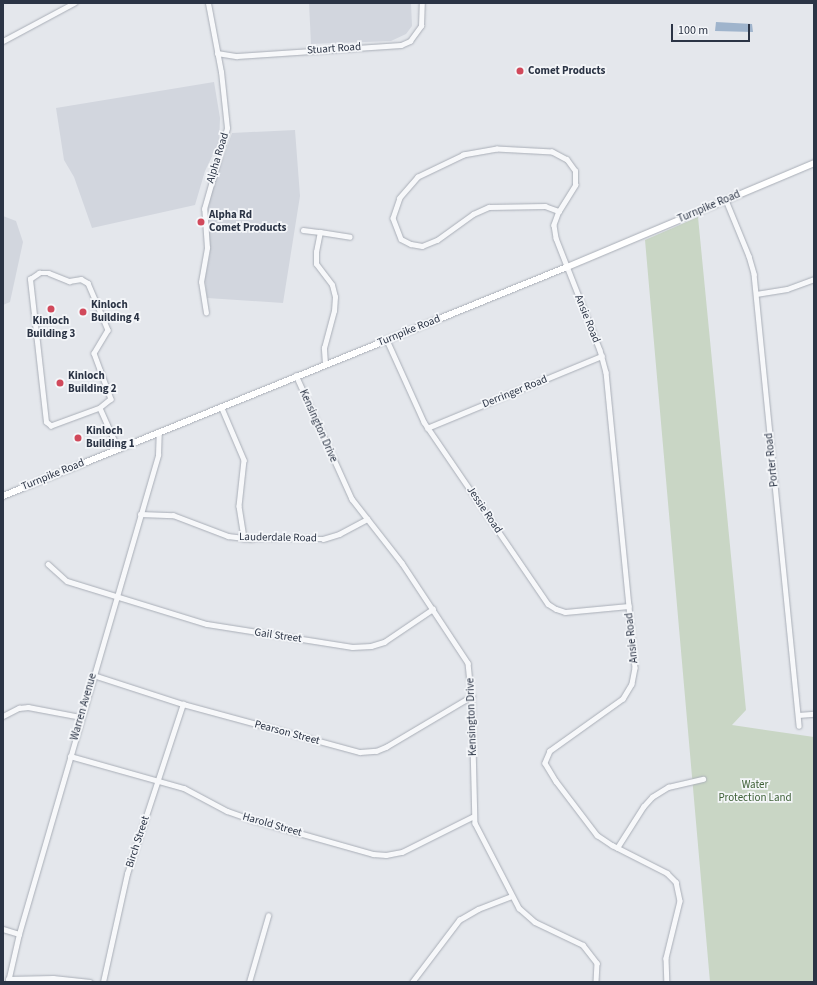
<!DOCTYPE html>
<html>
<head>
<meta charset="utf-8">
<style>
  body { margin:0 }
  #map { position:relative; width:817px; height:985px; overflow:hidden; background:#e4e7ec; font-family:"Source Sans 3",sans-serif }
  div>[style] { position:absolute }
  .built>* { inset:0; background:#d2d6de }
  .green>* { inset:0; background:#c9d6c5 }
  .water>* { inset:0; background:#9fb4cc }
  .roads { filter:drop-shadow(0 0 1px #a9aeb7) drop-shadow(0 0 1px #a9aeb7) }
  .street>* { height:4.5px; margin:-2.25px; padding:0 2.25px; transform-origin:2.25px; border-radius:2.25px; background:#f7f8fa }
  .secondary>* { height:6px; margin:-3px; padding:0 3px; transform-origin:3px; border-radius:3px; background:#fff }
  .dots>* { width:11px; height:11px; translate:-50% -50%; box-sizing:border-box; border:2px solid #f4f6f9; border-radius:50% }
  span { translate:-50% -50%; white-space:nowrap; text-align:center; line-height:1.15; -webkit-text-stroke:3.5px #f4f6f9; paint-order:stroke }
  .street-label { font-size:11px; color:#2b3445 }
  .poi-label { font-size:11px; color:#2b3445; font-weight:700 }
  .left { translate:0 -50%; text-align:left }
  .park-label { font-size:11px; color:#3f6138 }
  .frame { position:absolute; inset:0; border:4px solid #2b3445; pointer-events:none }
  .scale { position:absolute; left:671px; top:24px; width:79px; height:18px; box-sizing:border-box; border:2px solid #2b3445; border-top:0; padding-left:5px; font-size:12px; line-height:14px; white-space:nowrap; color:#2b3445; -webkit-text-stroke:3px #f4f6f9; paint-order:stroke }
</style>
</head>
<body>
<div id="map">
  <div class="built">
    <div style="clip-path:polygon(309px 3px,411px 3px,412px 26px,406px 34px,391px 41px,311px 44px)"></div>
    <div style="clip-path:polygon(214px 82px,220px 118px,219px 142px,205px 171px,195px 205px,92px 228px,74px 177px,64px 160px,56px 108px)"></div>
    <div style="clip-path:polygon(295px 130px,300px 196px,283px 303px,207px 298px,205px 279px,210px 253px,207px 213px,210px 196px,232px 133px)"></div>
    <div style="clip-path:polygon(3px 216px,16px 221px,23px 242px,10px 302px,3px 305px)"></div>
  </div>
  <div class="green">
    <div style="clip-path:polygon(698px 217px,746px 710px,732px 725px,814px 737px,814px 982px,710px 982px,645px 240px)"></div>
  </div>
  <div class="water">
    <div style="clip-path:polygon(716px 22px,752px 24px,753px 32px,715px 31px)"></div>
  </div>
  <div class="roads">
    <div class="street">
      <div style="left:3px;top:41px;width:81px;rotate:-28.2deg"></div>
      <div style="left:217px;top:53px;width:20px;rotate:9deg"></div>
      <div style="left:237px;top:56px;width:164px;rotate:-3.8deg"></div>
      <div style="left:401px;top:45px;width:10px;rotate:-24deg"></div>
      <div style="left:410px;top:41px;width:19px;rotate:-54deg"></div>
      <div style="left:421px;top:26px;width:23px;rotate:-88deg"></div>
      <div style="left:726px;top:200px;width:61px;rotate:67.7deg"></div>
      <div style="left:749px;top:256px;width:19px;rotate:74deg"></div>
      <div style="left:754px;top:274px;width:454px;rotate:84.3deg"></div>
      <div style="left:559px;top:211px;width:31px;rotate:-58deg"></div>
      <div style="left:575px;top:185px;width:14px;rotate:-90deg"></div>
      <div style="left:575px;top:171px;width:14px;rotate:-126deg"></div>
      <div style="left:567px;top:160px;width:17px;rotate:-152deg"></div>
      <div style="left:552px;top:152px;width:55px;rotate:-176.9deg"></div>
      <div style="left:497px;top:149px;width:34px;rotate:170deg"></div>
      <div style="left:464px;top:155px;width:51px;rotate:154.4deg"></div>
      <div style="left:418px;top:177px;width:28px;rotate:131deg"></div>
      <div style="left:400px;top:198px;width:21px;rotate:109deg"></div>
      <div style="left:393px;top:218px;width:22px;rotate:69deg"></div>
      <div style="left:401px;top:239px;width:11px;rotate:27deg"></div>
      <div style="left:411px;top:244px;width:11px;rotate:10deg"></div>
      <div style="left:422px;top:246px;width:16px;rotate:-22deg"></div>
      <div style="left:437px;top:240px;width:44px;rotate:-35.8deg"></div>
      <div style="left:473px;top:214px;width:17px;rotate:-24deg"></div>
      <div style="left:489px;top:207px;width:56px;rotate:-1deg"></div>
      <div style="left:545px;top:206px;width:15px;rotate:20deg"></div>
      <div style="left:559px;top:211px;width:15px;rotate:110deg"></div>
      <div style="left:554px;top:225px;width:13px;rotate:81deg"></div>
      <div style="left:556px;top:238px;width:120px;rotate:68.6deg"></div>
      <div style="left:600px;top:350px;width:23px;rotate:75deg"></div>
      <div style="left:606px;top:372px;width:297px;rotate:84.4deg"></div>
      <div style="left:635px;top:668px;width:16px;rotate:101deg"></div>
      <div style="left:632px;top:684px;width:17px;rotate:121deg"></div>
      <div style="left:623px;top:699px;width:90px;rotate:144.5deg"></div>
      <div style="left:550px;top:751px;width:13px;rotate:113deg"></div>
      <div style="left:545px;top:763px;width:21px;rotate:59deg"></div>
      <div style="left:556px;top:781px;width:68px;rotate:52.8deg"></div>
      <div style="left:597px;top:835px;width:18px;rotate:34deg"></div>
      <div style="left:612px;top:845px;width:62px;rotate:27deg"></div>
      <div style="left:667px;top:873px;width:13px;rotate:45deg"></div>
      <div style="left:676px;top:882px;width:19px;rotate:78deg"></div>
      <div style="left:680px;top:901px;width:59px;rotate:103.8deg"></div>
      <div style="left:666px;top:958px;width:24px;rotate:88deg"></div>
      <div style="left:303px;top:230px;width:17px;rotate:7deg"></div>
      <div style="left:39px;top:273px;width:10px"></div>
      <div style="left:49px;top:273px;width:22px;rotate:22deg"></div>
      <div style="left:69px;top:281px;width:12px;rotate:-9deg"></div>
      <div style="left:81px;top:279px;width:8px;rotate:30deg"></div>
      <div style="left:88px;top:283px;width:51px;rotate:66.9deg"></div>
      <div style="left:108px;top:330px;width:27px;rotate:121deg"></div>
      <div style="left:94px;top:353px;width:49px;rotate:69.7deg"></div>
      <div style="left:111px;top:399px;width:14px;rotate:141deg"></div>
      <div style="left:100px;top:408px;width:52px;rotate:159.8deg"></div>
      <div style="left:51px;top:426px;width:6px;rotate:-141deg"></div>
      <div style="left:46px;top:422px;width:144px;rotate:-96.4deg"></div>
      <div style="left:30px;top:279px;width:11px;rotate:-34deg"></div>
      <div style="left:756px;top:294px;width:31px;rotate:-9deg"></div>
      <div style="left:787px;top:289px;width:29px;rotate:-20deg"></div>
      <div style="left:206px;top:313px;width:31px;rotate:-99deg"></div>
      <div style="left:201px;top:282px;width:35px;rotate:-80deg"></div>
      <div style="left:207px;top:248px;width:39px;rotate:-94deg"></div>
      <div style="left:204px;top:209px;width:84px;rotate:-74.1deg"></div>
      <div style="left:227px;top:128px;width:56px;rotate:-96.1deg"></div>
      <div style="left:221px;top:72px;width:70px;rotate:-100.7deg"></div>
      <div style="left:387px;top:340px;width:90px;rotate:65.7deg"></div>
      <div style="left:424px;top:422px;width:220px;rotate:55.7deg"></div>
      <div style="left:548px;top:604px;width:9px;rotate:32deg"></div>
      <div style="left:556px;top:609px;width:9px;rotate:18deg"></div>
      <div style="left:565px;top:612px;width:64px;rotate:-5.4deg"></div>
      <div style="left:325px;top:364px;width:16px;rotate:-94deg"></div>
      <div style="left:324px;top:348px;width:38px;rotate:-75deg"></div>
      <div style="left:334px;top:311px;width:14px;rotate:-86deg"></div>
      <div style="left:335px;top:297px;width:12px;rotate:-104deg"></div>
      <div style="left:332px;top:285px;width:26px;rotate:-127deg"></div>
      <div style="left:316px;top:264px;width:12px;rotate:-90deg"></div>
      <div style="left:316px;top:252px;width:20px;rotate:-79deg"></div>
      <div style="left:320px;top:232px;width:30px;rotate:9deg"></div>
      <div style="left:296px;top:375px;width:136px;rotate:65.7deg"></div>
      <div style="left:352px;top:499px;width:81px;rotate:52deg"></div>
      <div style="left:402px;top:563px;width:120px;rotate:56.6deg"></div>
      <div style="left:468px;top:663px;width:40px;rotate:84.3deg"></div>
      <div style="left:472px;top:703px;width:120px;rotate:88.6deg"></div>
      <div style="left:475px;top:823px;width:96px;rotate:62.6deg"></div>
      <div style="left:519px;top:908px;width:21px;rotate:41deg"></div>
      <div style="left:535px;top:922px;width:53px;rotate:25.6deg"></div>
      <div style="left:583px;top:945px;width:23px;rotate:52deg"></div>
      <div style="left:597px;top:963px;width:19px;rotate:93deg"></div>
      <div style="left:221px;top:406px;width:59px;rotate:66.9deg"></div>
      <div style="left:244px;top:460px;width:46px;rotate:96.2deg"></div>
      <div style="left:239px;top:506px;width:33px;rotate:81deg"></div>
      <div style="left:100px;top:408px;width:44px;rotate:65.8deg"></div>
      <div style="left:427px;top:428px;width:189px;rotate:-22.4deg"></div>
      <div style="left:140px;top:514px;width:33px;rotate:2deg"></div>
      <div style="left:173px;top:515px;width:59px;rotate:20.9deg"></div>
      <div style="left:228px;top:536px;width:24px;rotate:7deg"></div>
      <div style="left:252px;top:539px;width:71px"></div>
      <div style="left:323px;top:539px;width:17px;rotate:-17deg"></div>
      <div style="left:339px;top:534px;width:32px;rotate:-28deg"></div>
      <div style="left:48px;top:564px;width:25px;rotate:42deg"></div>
      <div style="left:67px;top:581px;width:146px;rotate:17.1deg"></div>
      <div style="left:207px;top:624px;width:147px;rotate:9deg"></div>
      <div style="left:352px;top:647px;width:19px;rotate:-3deg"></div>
      <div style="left:371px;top:646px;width:14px;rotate:-17deg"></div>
      <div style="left:384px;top:642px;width:59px;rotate:-34deg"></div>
      <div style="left:93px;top:675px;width:95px;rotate:17.9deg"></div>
      <div style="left:183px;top:704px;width:183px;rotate:15.2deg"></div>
      <div style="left:360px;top:752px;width:16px;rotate:-4deg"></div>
      <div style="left:376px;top:751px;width:11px;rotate:-22deg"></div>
      <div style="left:386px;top:747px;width:100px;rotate:-30.7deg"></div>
      <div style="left:798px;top:715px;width:16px;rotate:-4deg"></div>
      <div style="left:3px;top:716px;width:18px;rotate:-27deg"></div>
      <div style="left:19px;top:708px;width:9px;rotate:-6deg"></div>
      <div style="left:28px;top:707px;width:54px;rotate:10.7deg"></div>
      <div style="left:70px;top:756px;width:118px;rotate:15.7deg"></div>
      <div style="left:184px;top:788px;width:49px;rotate:28.1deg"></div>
      <div style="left:227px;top:811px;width:28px;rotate:19deg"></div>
      <div style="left:253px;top:820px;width:125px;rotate:15.8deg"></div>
      <div style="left:373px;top:854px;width:13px;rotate:4deg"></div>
      <div style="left:386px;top:855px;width:16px;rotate:-11deg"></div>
      <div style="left:402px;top:852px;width:80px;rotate:-26.6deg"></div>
      <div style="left:617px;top:848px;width:49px;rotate:-57.6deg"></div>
      <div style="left:643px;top:807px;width:13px;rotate:-48deg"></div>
      <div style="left:652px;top:797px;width:19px;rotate:-32deg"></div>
      <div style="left:668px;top:787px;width:36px;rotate:-13deg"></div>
      <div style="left:3px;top:929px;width:17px;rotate:17deg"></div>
      <div style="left:8px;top:979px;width:45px;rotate:-1.3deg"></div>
      <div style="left:53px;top:978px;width:37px;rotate:6deg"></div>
      <div style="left:8px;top:982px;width:49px;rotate:-77.1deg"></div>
      <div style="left:19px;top:934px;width:499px;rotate:-73.8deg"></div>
      <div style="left:158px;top:455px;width:23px;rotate:-88deg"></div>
      <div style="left:103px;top:982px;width:111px;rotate:-77.5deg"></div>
      <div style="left:127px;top:874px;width:179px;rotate:-71.8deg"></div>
      <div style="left:249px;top:982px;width:69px;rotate:-73.9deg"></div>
      <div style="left:412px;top:982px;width:78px;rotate:-52.8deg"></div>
      <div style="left:459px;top:920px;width:22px;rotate:-30deg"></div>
      <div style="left:478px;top:909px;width:36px;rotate:-21deg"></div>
    </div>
    <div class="secondary">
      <div style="left:3px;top:496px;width:609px;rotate:-22.1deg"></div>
      <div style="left:567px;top:267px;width:268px;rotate:-22.8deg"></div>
    </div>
  </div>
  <div class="dots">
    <div style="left:520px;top:71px;background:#d1495b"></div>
    <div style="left:201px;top:222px;background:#d1495b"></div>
    <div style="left:51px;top:309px;background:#d1495b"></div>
    <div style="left:83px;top:312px;background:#d1495b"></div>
    <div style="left:60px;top:383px;background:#d1495b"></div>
    <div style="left:78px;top:438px;background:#d1495b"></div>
  </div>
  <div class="street-label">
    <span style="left:334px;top:49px;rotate:-4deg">Stuart Road</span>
    <span style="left:218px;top:158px;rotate:-73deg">Alpha Road</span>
    <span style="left:709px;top:207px;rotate:-23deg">Turnpike Road</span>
    <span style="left:587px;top:319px;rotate:68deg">Ansie Road</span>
    <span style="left:409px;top:331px;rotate:-22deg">Turnpike Road</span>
    <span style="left:515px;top:392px;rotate:-22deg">Derringer Road</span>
    <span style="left:318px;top:426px;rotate:66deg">Kensington Drive</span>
    <span style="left:772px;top:460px;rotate:-96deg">Porter Road</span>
    <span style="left:53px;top:475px;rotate:-22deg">Turnpike Road</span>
    <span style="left:484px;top:510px;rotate:56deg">Jessie Road</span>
    <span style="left:278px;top:538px;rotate:1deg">Lauderdale Road</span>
    <span style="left:278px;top:636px;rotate:8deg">Gail Street</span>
    <span style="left:632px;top:638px;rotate:-96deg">Ansie Road</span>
    <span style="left:84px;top:707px;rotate:-74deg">Warren Avenue</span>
    <span style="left:472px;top:717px;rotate:-92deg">Kensington Drive</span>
    <span style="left:287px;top:733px;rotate:15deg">Pearson Street</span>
    <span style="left:272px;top:825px;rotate:16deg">Harold Street</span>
    <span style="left:138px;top:842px;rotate:-72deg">Birch Street</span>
  </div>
  <div class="poi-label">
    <span class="left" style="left:528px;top:71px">Comet Products</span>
    <span class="left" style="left:209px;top:222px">Alpha Rd<br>Comet Products</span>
    <span class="left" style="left:91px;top:312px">Kinloch<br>Building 4</span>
    <span style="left:51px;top:328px">Kinloch<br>Building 3</span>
    <span class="left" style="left:68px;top:383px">Kinloch<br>Building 2</span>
    <span class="left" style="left:86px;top:438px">Kinloch<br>Building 1</span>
  </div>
  <div class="park-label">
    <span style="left:755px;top:792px">Water<br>Protection Land</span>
  </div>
  <div class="frame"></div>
  <div class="scale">100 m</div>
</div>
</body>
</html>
